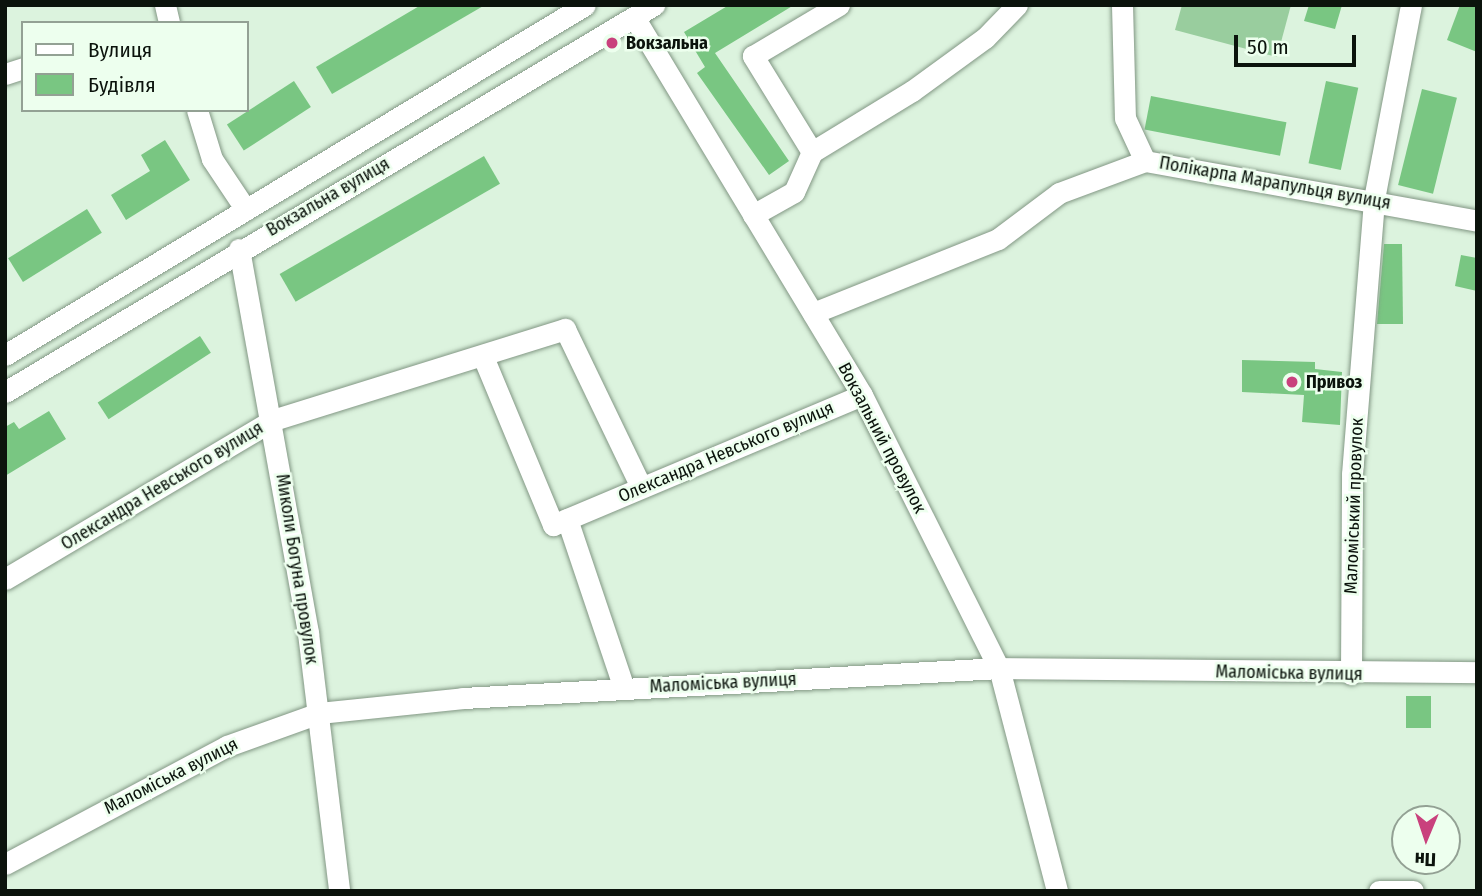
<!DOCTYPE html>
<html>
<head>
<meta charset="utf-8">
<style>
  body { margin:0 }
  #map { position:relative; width:1482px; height:896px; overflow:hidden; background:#dcf3de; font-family:"Fira Sans Condensed",sans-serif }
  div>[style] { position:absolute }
  .green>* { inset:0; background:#99cd9e }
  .building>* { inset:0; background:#79c682; transform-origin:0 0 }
  .roads { filter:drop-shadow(0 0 2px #829784) drop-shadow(0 0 2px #829784) }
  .minor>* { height:21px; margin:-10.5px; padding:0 10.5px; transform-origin:10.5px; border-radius:10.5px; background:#fff }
  .dots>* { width:19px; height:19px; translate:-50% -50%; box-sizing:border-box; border:4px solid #edffee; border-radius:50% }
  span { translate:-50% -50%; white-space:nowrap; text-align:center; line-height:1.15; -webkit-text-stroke:5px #edffee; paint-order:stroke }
  .poi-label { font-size:18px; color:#0b130c; font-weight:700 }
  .left { translate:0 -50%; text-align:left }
  .street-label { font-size:18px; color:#0b130c }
  .frame { position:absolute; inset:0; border:7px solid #0b130c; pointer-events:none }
  .legend { position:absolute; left:21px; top:21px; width:228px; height:91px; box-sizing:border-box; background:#edffee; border:2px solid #93a194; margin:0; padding:9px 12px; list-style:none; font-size:21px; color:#0b130c }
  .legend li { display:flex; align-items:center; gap:14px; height:35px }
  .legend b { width:35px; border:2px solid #93a194 }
  .north { position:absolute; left:1391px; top:805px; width:70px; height:70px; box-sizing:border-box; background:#edffee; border:2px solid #93a194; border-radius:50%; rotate:182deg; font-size:19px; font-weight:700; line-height:28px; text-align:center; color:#0b130c }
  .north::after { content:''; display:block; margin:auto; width:24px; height:32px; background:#c9417d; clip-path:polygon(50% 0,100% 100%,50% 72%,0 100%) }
  .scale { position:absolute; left:1234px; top:35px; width:122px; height:32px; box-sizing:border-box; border:4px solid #0b130c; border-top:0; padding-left:9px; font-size:21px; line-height:24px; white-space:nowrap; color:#0b130c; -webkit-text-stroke:5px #edffee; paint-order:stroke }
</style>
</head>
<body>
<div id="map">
  <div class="green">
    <div style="clip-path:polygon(1182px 5px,1291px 5px,1277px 57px,1175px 30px)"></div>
  </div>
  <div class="building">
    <div style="clip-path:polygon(421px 5px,485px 5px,332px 94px,316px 67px)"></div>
    <div style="clip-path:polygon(729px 5px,794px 5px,715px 53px,789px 161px,769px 175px,697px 73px,705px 67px,684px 32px)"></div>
    <div style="clip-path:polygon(1309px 5px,1342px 5px,1335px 29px,1304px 21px)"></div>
    <div style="clip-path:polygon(1460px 5px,1477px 5px,1477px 52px,1447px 40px)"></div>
    <div style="left:294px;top:81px;width:31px;height:80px;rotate:57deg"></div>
    <div style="left:1326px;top:81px;width:33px;height:84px;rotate:12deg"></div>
    <div style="left:1422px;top:89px;width:36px;height:99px;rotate:14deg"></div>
    <div style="left:1151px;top:96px;width:138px;height:34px;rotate:11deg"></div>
    <div style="clip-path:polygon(165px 140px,190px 180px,126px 220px,111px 195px,150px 171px,141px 155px)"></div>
    <div style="left:484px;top:156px;width:32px;height:236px;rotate:60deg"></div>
    <div style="left:87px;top:209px;width:28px;height:93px;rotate:58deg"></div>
    <div style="clip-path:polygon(1384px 244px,1402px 244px,1403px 324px,1377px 324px)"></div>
    <div style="clip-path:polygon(1461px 255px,1477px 258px,1477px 291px,1455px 286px)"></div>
    <div style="left:200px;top:336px;width:20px;height:122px;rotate:57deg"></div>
    <div style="clip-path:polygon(1242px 360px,1315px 362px,1315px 369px,1342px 372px,1340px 425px,1302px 422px,1304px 395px,1242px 392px)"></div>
    <div style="clip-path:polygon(49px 411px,66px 439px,5px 476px,5px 427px,14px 422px,19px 429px)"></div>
    <div style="left:1406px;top:696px;width:25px;height:32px"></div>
  </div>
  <div class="roads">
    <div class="minor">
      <div style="left:165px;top:5px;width:18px;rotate:77deg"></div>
      <div style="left:1122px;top:5px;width:113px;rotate:88.5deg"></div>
      <div style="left:1125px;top:118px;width:47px;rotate:65.1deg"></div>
      <div style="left:634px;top:17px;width:441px;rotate:58.9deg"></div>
      <div style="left:862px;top:395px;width:305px;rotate:63.4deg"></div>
      <div style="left:999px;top:668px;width:230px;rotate:75.4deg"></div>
      <div style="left:5px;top:74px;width:19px;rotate:-18deg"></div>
      <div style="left:197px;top:110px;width:51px;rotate:73deg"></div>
      <div style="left:212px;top:159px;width:61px;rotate:56.3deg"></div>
      <div style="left:812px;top:152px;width:113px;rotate:-121.6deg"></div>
      <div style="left:753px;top:56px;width:100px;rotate:-30.7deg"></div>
      <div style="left:753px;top:215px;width:47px;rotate:-29.3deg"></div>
      <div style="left:794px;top:192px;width:44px;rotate:-65.8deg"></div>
      <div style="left:812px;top:152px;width:117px;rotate:-31.4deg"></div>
      <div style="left:912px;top:91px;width:90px;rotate:-36deg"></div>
      <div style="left:985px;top:38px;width:46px;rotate:-45.9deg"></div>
      <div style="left:239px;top:249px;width:390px;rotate:79.8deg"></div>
      <div style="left:308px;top:633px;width:260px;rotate:83.1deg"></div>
      <div style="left:813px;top:313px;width:199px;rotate:-21.8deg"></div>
      <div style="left:998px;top:239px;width:76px;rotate:-37deg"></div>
      <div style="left:1059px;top:193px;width:92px;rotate:-20.4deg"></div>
      <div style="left:1145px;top:161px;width:337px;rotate:10.2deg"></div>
      <div style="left:5px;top:355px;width:677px;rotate:-31.11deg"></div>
      <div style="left:484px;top:359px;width:180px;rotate:67.4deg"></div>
      <div style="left:553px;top:525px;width:335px;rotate:-22.8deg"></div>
      <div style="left:5px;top:392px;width:756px;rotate:-30.81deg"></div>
      <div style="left:567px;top:519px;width:178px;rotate:71.4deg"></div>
      <div style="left:5px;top:579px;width:312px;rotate:-30.7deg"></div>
      <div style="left:273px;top:420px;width:306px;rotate:-17.3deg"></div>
      <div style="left:565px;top:329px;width:175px;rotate:64.3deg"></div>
      <div style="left:1351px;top:674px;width:200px;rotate:-89.7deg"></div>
      <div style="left:1352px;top:474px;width:276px;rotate:-85.4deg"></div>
      <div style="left:1374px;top:199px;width:197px;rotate:-79.2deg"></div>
      <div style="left:5px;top:864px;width:251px;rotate:-28deg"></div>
      <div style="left:227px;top:746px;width:98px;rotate:-19.7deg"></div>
      <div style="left:319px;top:713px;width:145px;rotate:-5.9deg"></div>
      <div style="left:463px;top:698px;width:537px;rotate:-3.2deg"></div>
      <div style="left:999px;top:668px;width:478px;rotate:0.5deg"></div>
      <div style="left:1379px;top:891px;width:34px"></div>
    </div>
  </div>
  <div class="dots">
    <div style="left:612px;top:43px;background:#c9417d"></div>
    <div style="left:1292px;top:382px;background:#c9417d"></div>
  </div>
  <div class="poi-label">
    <span class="left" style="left:626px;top:43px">Вокзальна</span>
    <span class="left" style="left:1306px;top:382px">Привоз</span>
  </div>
  <div class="street-label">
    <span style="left:1275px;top:183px;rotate:10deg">Полікарпа Марапульця вулиця</span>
    <span style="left:328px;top:197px;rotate:-30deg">Вокзальна вулиця</span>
    <span style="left:882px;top:438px;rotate:62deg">Вокзальний провулок</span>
    <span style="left:726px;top:452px;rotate:-23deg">Олександра Невського вулиця</span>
    <span style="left:162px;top:486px;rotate:-31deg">Олександра Невського вулиця</span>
    <span style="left:1354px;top:506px;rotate:-88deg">Маломіський провулок</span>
    <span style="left:297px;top:569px;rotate:81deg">Миколи Богуна провулок</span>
    <span style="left:1289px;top:673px;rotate:1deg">Маломіська вулиця</span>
    <span style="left:723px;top:683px;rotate:-3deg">Маломіська вулиця</span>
    <span style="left:171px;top:776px;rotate:-27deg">Маломіська вулиця</span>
  </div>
  <div class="frame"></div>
  <ul class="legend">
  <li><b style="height:9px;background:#fff"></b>Вулиця</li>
  <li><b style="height:19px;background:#79c682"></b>Будівля</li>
  </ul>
  <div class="north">Пн</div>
  <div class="scale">50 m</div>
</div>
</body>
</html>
